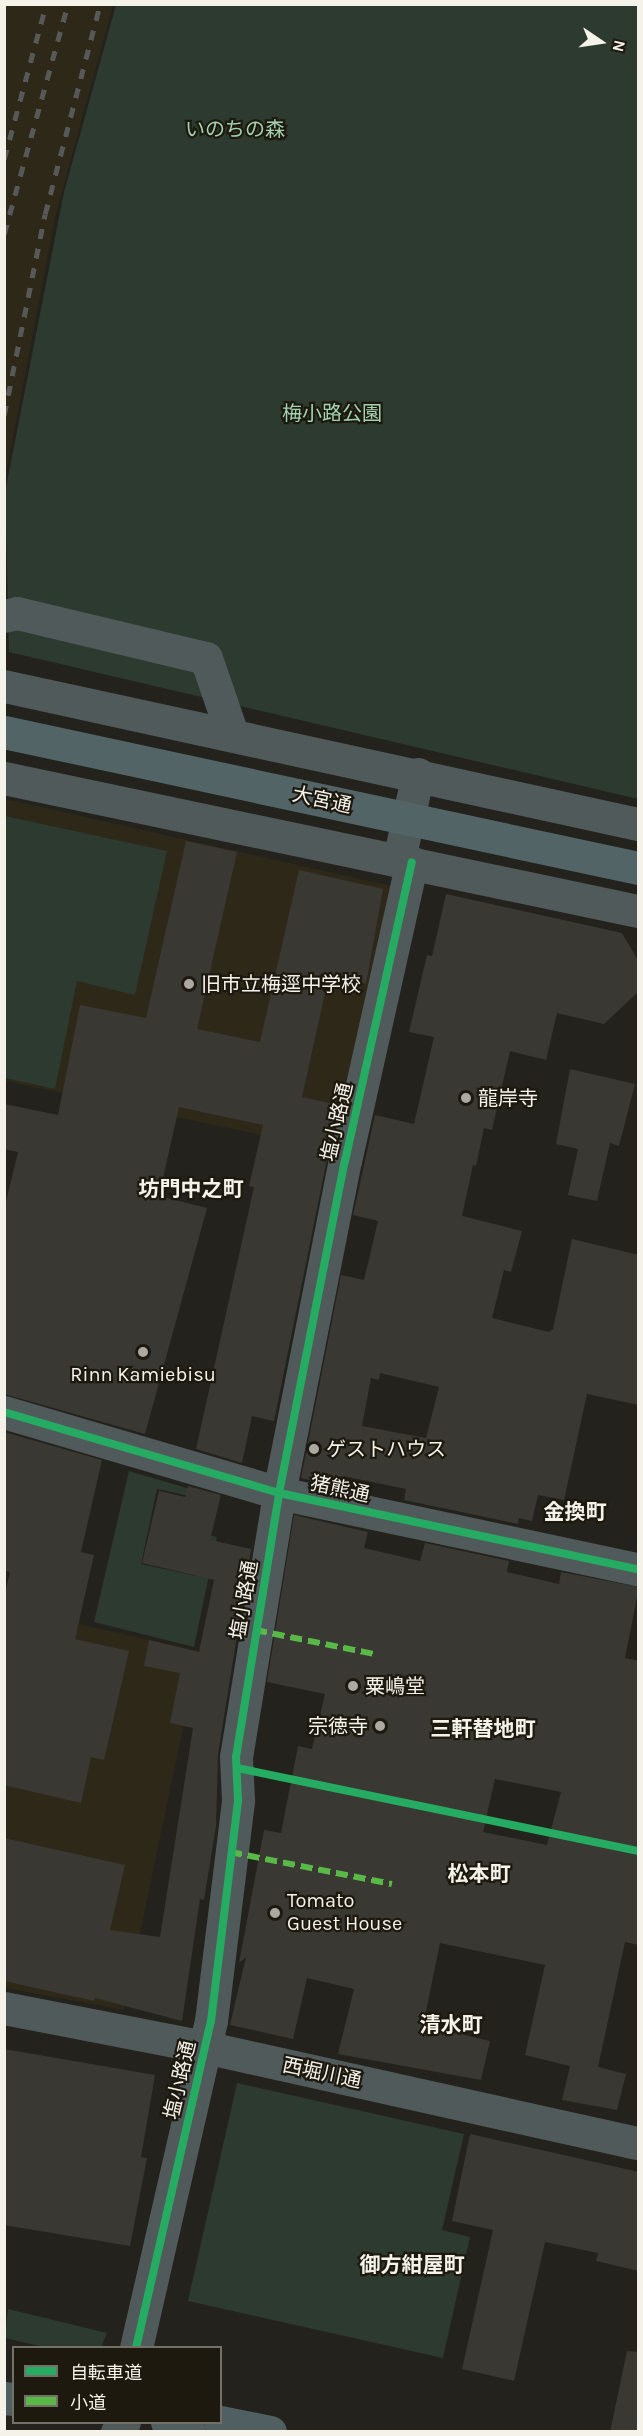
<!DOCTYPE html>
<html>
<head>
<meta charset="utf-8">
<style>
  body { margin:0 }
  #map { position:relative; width:643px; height:2436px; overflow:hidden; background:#24221c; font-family:Karla,"Noto Sans JP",sans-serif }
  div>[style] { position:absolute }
  .built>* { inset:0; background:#2e2819 }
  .green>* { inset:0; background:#2d3a30 }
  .building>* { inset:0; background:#3a3833 }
  .minor>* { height:33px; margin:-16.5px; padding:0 16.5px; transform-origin:16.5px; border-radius:16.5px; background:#505a5b }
  .major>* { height:33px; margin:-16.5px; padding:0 16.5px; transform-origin:16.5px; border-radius:16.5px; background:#536467 }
  .highway>* { height:33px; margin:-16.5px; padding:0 16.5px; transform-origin:16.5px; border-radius:16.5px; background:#506062 }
  .rail>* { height:4.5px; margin-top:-2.25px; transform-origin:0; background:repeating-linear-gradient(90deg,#565958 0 10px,transparent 0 20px) }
  .quiet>* { height:6px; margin-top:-3px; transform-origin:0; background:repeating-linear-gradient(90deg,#58b947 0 12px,transparent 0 18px) }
  .cycleway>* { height:8px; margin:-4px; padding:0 4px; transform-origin:4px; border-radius:4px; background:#26ab63 }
  .dots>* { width:16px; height:16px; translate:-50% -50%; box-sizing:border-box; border:3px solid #1d190f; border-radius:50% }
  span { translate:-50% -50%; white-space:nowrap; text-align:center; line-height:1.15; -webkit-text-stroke:4.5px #1d190f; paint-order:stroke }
  .park-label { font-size:20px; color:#a1d3b1 }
  .street-label { font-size:20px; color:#f5f2ea }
  .poi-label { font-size:20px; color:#f5f2ea }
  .left { translate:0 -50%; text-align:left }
  .right { translate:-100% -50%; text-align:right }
  .neighbourhood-label { font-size:21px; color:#f5f2ea; font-weight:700 }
  .frame { position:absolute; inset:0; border:6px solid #f5f2ea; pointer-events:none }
  .legend { position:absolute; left:12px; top:2346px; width:210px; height:78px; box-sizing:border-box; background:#1d190f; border:2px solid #737067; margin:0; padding:8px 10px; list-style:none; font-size:18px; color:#f5f2ea }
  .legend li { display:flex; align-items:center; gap:12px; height:30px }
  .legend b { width:30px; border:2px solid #737067 }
  .north { position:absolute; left:571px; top:12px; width:60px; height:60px; -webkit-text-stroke:4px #1d190f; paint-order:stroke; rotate:103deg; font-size:16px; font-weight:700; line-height:24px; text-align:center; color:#f5f2ea }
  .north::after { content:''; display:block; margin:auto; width:21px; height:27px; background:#f5f2ea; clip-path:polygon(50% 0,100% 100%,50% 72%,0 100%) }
</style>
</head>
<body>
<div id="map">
  <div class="built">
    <div style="clip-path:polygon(5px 4px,113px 5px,55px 218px,5px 479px)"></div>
    <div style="clip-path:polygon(5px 799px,396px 887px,338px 1141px,328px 1149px,5px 1081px)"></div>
    <div style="clip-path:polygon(4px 1602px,92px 1627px,199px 1651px,124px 2010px,5px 1988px)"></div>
  </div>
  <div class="green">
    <div style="clip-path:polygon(116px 5px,638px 5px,638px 799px,9px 652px,5px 492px,64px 192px)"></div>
    <div style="clip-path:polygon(5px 816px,167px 851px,135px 995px,77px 981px,55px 1089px,5px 1078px)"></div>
    <div style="clip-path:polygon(129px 1471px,200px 1492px,199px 1498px,157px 1489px,141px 1564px,196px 1576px,206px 1534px,217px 1537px,194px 1647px,94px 1622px)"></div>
    <div style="clip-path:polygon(237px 2083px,464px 2134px,442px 2230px,470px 2237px,443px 2358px,188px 2301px)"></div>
    <div style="clip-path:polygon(8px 2309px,107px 2333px,101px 2347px,44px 2347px,5px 2338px)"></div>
  </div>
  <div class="building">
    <div style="clip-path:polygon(186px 841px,237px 852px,197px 1029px,260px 1042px,299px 870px,383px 889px,366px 984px,329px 975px,302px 1097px,338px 1105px,274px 1421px,252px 1416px,242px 1463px,196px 1449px,254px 1187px,249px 1186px,263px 1125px,179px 1107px,159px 1196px,207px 1208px,145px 1434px,4px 1394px,4px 1210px,18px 1152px,4px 1149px,4px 1104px,58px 1115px,80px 1005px,146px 1018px)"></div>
    <div style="clip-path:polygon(evenodd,446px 894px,622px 933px,639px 962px,639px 991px,604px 1024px,557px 1013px,546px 1060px,510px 1051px,492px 1130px,484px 1128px,476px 1166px,473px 1165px,462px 1216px,522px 1231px,511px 1272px,504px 1270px,492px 1318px,549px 1332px,553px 1329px,572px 1239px,639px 1255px,639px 1405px,587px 1394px,564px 1500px,538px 1495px,532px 1521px,519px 1518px,518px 1524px,404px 1500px,406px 1489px,343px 1476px,340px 1487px,301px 1478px,341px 1275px,364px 1280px,378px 1221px,353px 1215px,375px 1115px,414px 1124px,434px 1037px,409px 1032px,427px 955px,432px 956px,446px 894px,380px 1373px,439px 1387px,426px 1438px,362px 1426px,371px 1378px,379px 1380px,380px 1373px)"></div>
    <div style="clip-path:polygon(570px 1069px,635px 1084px,619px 1146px,610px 1143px,597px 1201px,568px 1195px,578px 1149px,556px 1144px)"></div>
    <div style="clip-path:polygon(4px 1432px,102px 1460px,81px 1552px,94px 1555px,75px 1639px,129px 1651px,104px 1760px,91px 1757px,81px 1803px,4px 1785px,4px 1597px,10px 1572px,4px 1571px)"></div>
    <div style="clip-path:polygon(188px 1486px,221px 1495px,210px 1540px,251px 1549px,218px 1754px,216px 1826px,204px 1900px,200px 1899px,182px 2021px,95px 1998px,94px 2001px,4px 1981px,4px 1838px,125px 1865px,110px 1930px,160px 1937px,193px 1728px,170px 1723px,180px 1673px,144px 1666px,149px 1640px,199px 1652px,214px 1580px,142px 1563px,159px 1491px,185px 1497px)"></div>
    <div style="clip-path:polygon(evenodd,294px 1515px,368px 1532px,364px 1548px,420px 1561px,425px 1543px,509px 1561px,507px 1572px,559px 1584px,561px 1572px,639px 1587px,625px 1658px,639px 1661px,639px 1945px,625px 1942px,598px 2067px,626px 2074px,617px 2110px,562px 2100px,570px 2066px,525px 2055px,545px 1965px,440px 1943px,424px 2021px,432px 2023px,431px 2027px,490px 2041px,481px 2080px,338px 2054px,354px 1989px,307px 1978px,293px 2039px,230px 2025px,246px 1957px,239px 1963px,264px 1830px,281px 1833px,298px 1746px,312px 1749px,325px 1694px,267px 1682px,294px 1515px,495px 1779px,561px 1792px,547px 1845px,483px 1832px,495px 1779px)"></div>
    <div style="clip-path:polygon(4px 2049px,155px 2075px,141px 2157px,147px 2158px,130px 2246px,4px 2225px)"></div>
    <div style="clip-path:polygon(470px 2134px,639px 2172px,639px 2271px,596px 2261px,598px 2253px,545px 2242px,514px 2381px,462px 2369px,493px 2230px,452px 2221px)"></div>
    <div style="clip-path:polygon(627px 2351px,639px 2352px,639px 2432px,610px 2432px)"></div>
  </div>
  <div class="minor">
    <div style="left:4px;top:616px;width:13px;rotate:-13deg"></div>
    <div style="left:17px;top:613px;width:194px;rotate:13.4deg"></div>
    <div style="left:206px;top:658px;width:80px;rotate:71.1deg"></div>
    <div style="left:4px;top:686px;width:649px;rotate:12.28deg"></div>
    <div style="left:4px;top:778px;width:648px;rotate:11.85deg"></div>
    <div style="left:399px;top:859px;width:87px;rotate:-77.4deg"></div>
    <div style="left:4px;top:1412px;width:287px;rotate:16.4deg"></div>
    <div style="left:279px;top:1493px;width:367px;rotate:12deg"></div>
    <div style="left:4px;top:2008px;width:204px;rotate:11deg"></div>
    <div style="left:204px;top:2047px;width:444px;rotate:12.5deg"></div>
    <div style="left:136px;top:2348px;width:335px;rotate:-77.1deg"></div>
    <div style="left:211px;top:2021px;width:223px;rotate:-83deg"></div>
    <div style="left:238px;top:1800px;width:43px;rotate:-92.7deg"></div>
    <div style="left:236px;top:1757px;width:267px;rotate:-80.7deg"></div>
    <div style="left:279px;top:1493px;width:338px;rotate:-78.8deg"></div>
    <div style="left:345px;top:1161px;width:306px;rotate:-77.4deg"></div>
    <div style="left:117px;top:2432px;width:12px;rotate:-55deg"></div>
  </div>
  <div class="major">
    <div style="left:4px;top:732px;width:648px;rotate:12.11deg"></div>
  </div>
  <div class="highway">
    <div style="left:4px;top:2398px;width:10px;rotate:6deg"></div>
    <div style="left:167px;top:2422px;width:24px;rotate:24deg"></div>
    <div style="left:220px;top:2422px;width:51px;rotate:11.3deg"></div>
  </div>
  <div class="rail">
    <div style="left:4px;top:159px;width:161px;rotate:-74.8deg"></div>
    <div style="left:4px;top:234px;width:239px;rotate:-74.5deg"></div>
    <div style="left:4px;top:415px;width:205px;rotate:-78.5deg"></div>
    <div style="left:45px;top:214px;width:217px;rotate:-75.3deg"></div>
  </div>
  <div class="quiet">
    <div style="left:255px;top:1630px;width:121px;rotate:11.4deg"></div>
    <div style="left:230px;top:1852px;width:165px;rotate:11.2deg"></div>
  </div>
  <div class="cycleway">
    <div style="left:4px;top:1412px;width:287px;rotate:16.4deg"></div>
    <div style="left:279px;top:1493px;width:367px;rotate:12deg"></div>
    <div style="left:237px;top:1768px;width:409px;rotate:11.7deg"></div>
    <div style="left:136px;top:2348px;width:335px;rotate:-77.1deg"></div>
    <div style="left:211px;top:2021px;width:223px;rotate:-83deg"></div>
    <div style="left:238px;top:1800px;width:43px;rotate:-92.7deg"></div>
    <div style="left:236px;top:1757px;width:267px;rotate:-80.7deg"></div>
    <div style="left:279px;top:1493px;width:338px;rotate:-78.8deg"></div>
    <div style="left:345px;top:1161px;width:306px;rotate:-77.4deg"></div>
  </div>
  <div class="dots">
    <div style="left:189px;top:984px;background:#aca9a2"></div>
    <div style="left:466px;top:1098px;background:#aca9a2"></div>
    <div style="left:143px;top:1352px;background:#aca9a2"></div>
    <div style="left:314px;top:1449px;background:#aca9a2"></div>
    <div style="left:353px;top:1686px;background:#aca9a2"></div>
    <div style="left:380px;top:1726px;background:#aca9a2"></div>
    <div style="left:275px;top:1913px;background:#aca9a2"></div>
  </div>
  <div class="park-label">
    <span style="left:235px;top:129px">いのちの森</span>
    <span style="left:332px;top:413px">梅小路公園</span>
  </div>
  <div class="street-label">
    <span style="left:322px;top:800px;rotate:12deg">大宮通</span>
    <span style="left:337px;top:1122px;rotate:-77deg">塩小路通</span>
    <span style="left:340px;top:1489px;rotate:12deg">猪熊通</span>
    <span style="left:244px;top:1600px;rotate:-80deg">塩小路通</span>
    <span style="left:322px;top:2073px;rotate:12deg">西堀川通</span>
    <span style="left:180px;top:2080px;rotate:-77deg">塩小路通</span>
  </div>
  <div class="poi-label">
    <span class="left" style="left:201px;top:984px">旧市立梅逕中学校</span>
    <span class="left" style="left:478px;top:1098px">龍岸寺</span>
    <span style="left:143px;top:1374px">Rinn Kamiebisu</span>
    <span class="left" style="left:326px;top:1449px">ゲストハウス</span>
    <span class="left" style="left:365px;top:1686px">粟嶋堂</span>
    <span class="right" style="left:368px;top:1726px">宗徳寺</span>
    <span class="left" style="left:287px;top:1912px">Tomato<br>Guest House</span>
  </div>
  <div class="neighbourhood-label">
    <span style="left:191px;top:1189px">坊門中之町</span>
    <span style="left:575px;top:1512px">金換町</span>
    <span style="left:483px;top:1729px">三軒替地町</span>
    <span style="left:479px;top:1874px">松本町</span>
    <span style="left:451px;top:2025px">清水町</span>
    <span style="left:412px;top:2265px">御方紺屋町</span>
  </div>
  <div class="frame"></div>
  <ul class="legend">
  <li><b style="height:8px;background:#26ab63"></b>自転車道</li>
  <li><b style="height:8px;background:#58b947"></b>小道</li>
  </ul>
  <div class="north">N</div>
</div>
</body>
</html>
